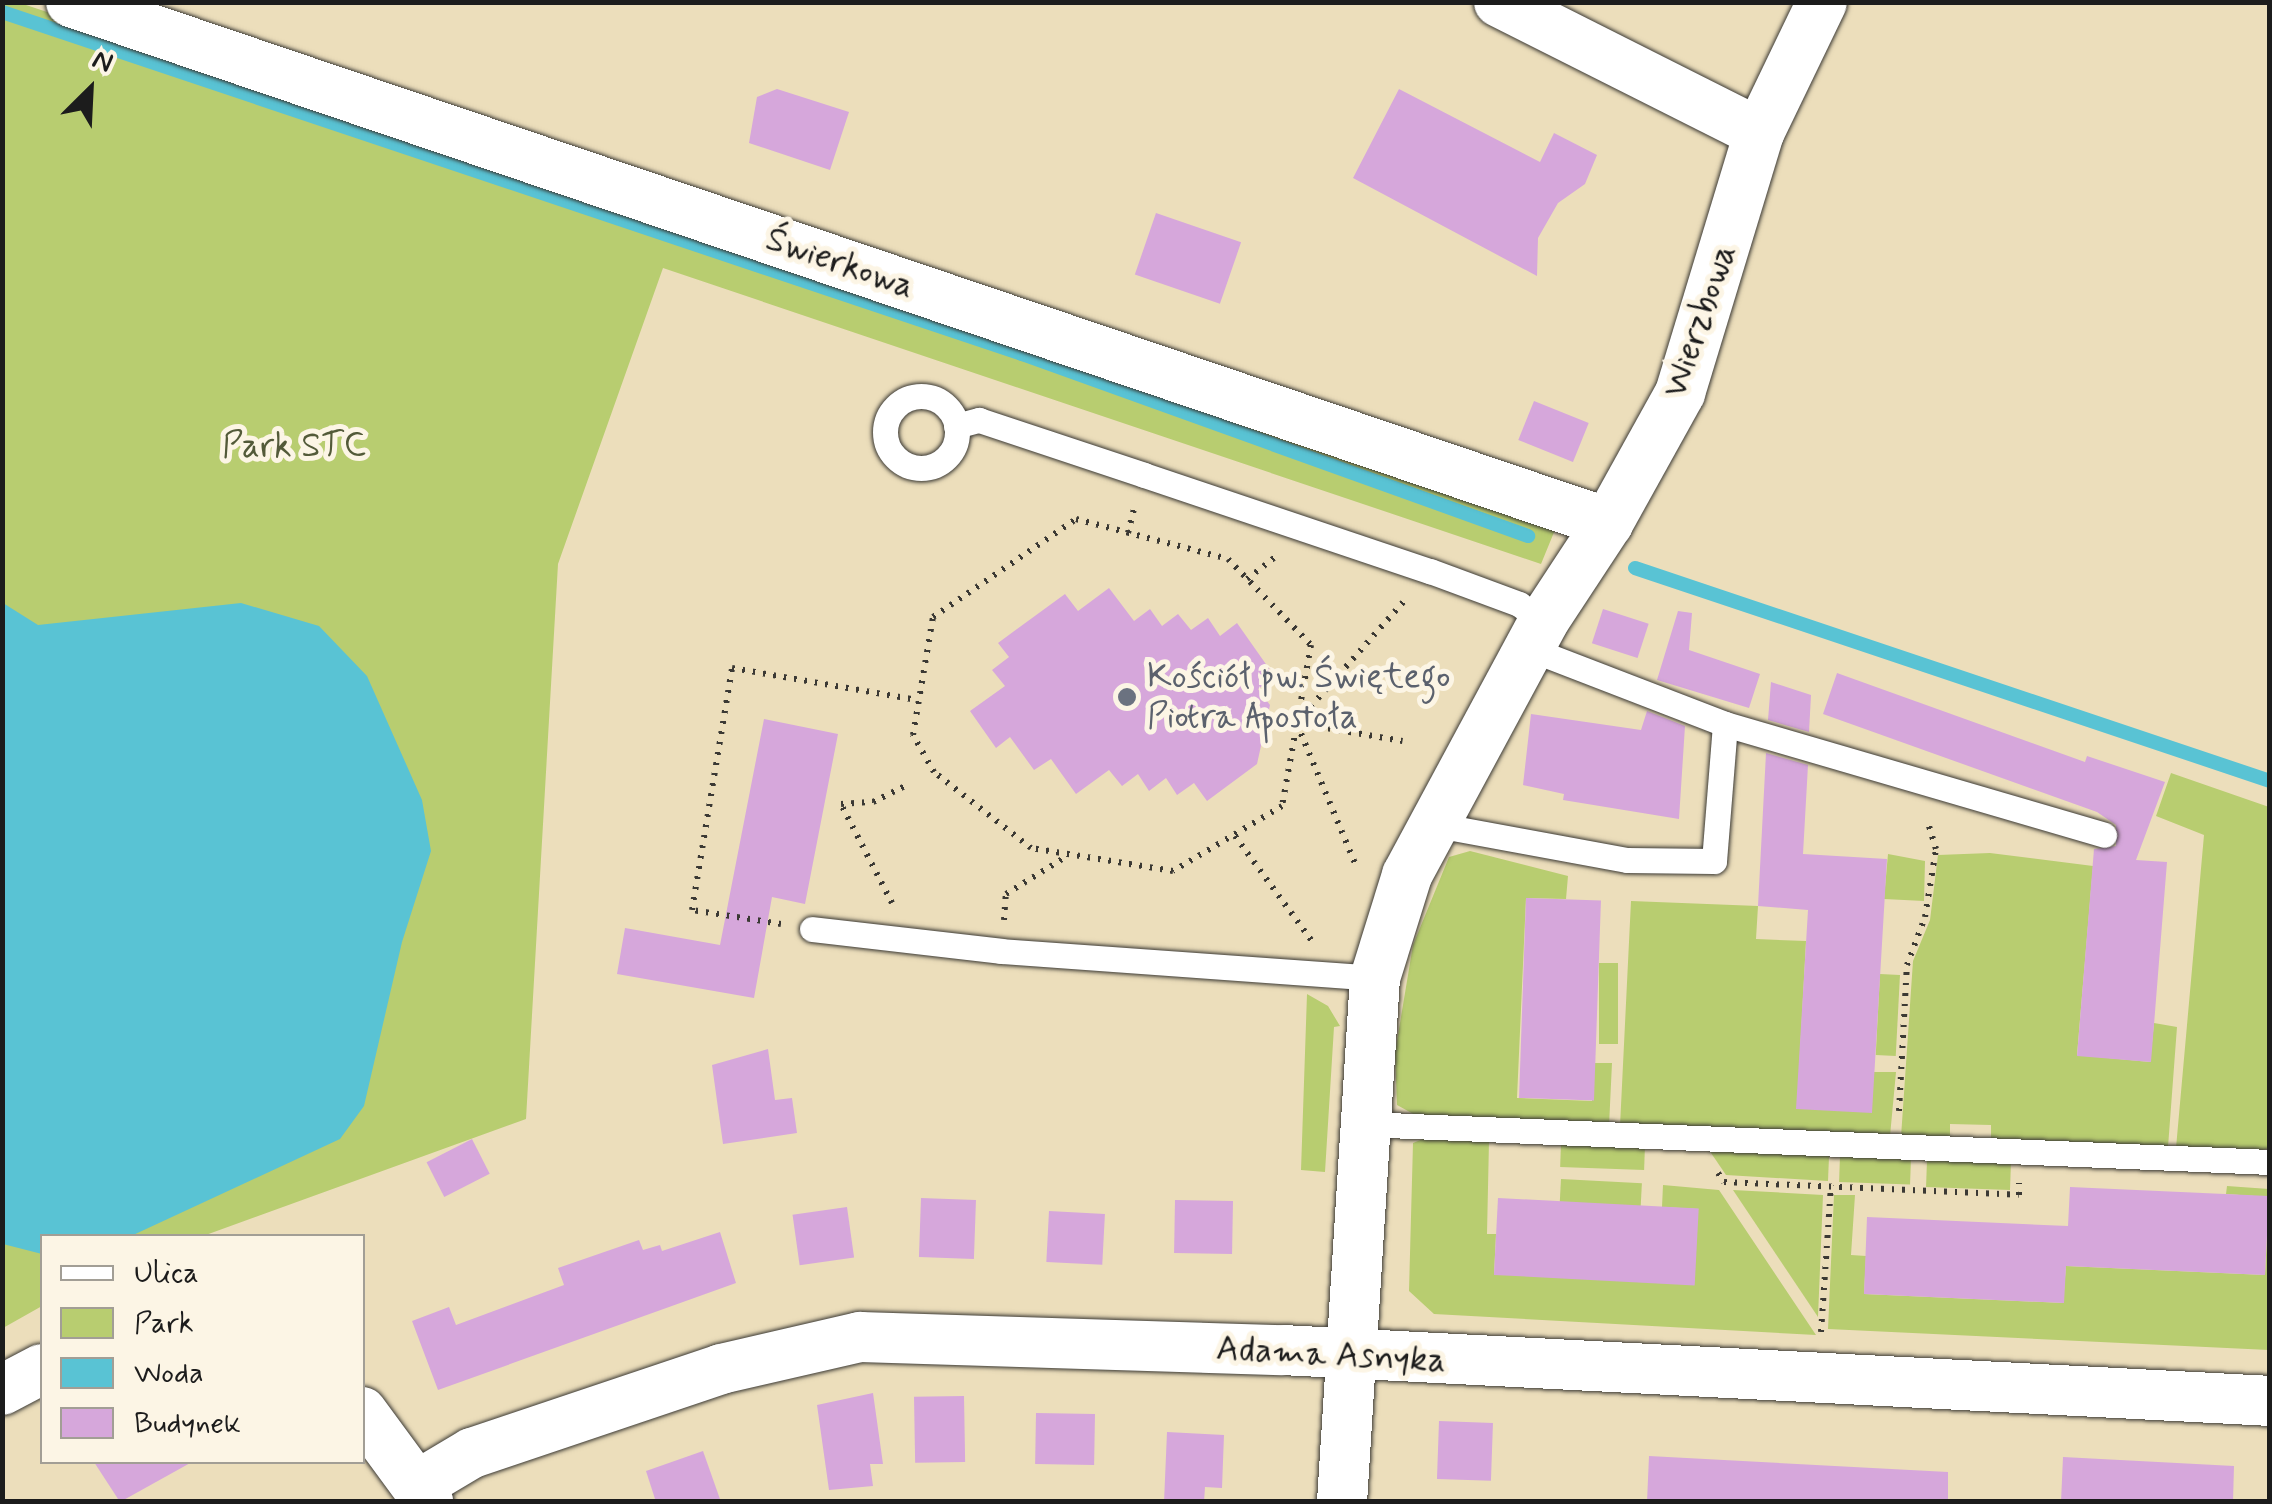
<!DOCTYPE html>
<html>
<head>
<meta charset="utf-8">
<style>
  body { margin:0 }
  #map { position:relative; width:2272px; height:1504px; overflow:hidden; background:#ecdebb; font-family:Mynerve,sans-serif }
  div>[style] { position:absolute }
  .green>* { inset:0; background:#b8cd70; transform-origin:0 0 }
  .water>* { inset:0; background:#59c3d4 }
  .stream>* { height:14px; margin:-7px; padding:0 7px; transform-origin:7px; border-radius:7px; background:#59c3d4 }
  .building>* { inset:0; background:#d6a7db; transform-origin:0 0 }
  .path>* { height:6px; margin-top:-3px; transform-origin:0; background:repeating-linear-gradient(90deg,#3b3934 0 2.5px,transparent 0 10.5px) }
  .roads { filter:drop-shadow(0 0 2px #3b3934) drop-shadow(0 0 2px #3b3934) }
  .service>* { height:25px; margin:-12.5px; padding:0 12.5px; transform-origin:12.5px; border-radius:12.5px; background:#fff }
  .service>.ring { margin:-12.5px; padding:0; box-sizing:content-box; background:none; border:25px solid #fff; border-radius:50% }
  .minor>* { height:50px; margin:-25px; padding:0 25px; transform-origin:25px; border-radius:25px; background:#fff }
  .dots>* { width:28px; height:28px; translate:-50% -50%; box-sizing:border-box; border:5px solid #fcf5e5; border-radius:50% }
  span { translate:-50% -50%; white-space:nowrap; text-align:center; line-height:1.15; -webkit-text-stroke:10px #fcf5e5; paint-order:stroke }
  .street-label { font-size:35px; color:#1c1c1c }
  .park-label { font-size:35px; color:#535a39 }
  .worship-label { font-size:35px; color:#5b616d }
  .left { translate:0 -50%; text-align:left }
  .frame { position:absolute; inset:0; border:5px solid #1c1c1c; pointer-events:none }
  .legend { position:absolute; left:40px; top:1234px; width:325px; height:230px; box-sizing:border-box; background:#fcf5e5; border:2px solid #a29e95; margin:0; padding:12px 18px; list-style:none; font-size:30px; color:#1c1c1c }
  .legend li { display:flex; align-items:center; gap:20px; height:50px }
  .legend b { width:50px; border:2px solid #a29e95 }
  .north { position:absolute; left:40px; top:40px; width:100px; height:100px; -webkit-text-stroke:8px #fcf5e5; paint-order:stroke; rotate:24deg; font-size:28px; font-weight:700; line-height:40px; text-align:center; color:#1c1c1c }
  .north::after { content:''; display:block; margin:auto; width:35px; height:45px; background:#1c1c1c; clip-path:polygon(50% 0,100% 100%,50% 72%,0 100%) }
</style>
</head>
<body>
<div id="map">
  <div class="green">
    <div style="clip-path:polygon(3px 3px,20px 3px,480px 156px,1557px 525px,1541px 564px,663px 268px,558px 564px,526px 1119px,203px 1236px,42px 1236px,42px 1306px,3px 1328px)"></div>
    <div style="clip-path:polygon(2171px 773px,2269px 807px,2269px 1148px,2263px 1150px,2176px 1148px,2204px 835px,2156px 816px)"></div>
    <div style="clip-path:polygon(1470px 851px,1568px 876px,1566px 899px,1526px 898px,1517px 1098px,1592px 1101px,1594px 1063px,1612px 1063px,1609px 1126px,1417px 1116px,1397px 1105px,1395px 1053px,1413px 945px,1449px 857px)"></div>
    <div style="clip-path:polygon(1990px 853px,2093px 866px,2077px 1055px,2150px 1062px,2154px 1023px,2177px 1027px,2168px 1147px,1991px 1141px,1991px 1125px,1950px 1124px,1950px 1138px,1901px 1137px,1913px 961px,1930px 920px,1938px 855px)"></div>
    <div style="clip-path:polygon(1888px 854px,1925px 861px,1924px 901px,1884px 899px)"></div>
    <div style="clip-path:polygon(1631px 901px,1758px 906px,1756px 939px,1806px 941px,1797px 1109px,1874px 1072px,1896px 1072px,1890px 1136px,1620px 1126px)"></div>
    <div style="left:1599px;top:963px;width:19px;height:81px"></div>
    <div style="left:1880px;top:974px;width:20px;height:81px;rotate:3deg"></div>
    <div style="clip-path:polygon(1307px 994px,1328px 1006px,1340px 1026px,1334px 1027px,1325px 1172px,1301px 1170px)"></div>
    <div style="clip-path:polygon(1428px 1137px,1489px 1141px,1487px 1234px,1496px 1234px,1494px 1275px,1699px 1209px,1662px 1207px,1663px 1185px,1719px 1190px,1816px 1335px,1434px 1314px,1409px 1291px,1413px 1143px)"></div>
    <div style="left:1561px;top:1143px;width:84px;height:24px;rotate:2deg"></div>
    <div style="clip-path:polygon(1709px 1150px,1829px 1156px,1828px 1181px,1726px 1175px)"></div>
    <div style="left:1840px;top:1156px;width:71px;height:26px;rotate:2deg"></div>
    <div style="left:1927px;top:1160px;width:84px;height:27px;rotate:2deg"></div>
    <div style="left:1561px;top:1179px;width:81px;height:23px;rotate:3deg"></div>
    <div style="clip-path:polygon(2227px 1186px,2269px 1189px,2269px 1350px,1828px 1329px,1834px 1195px,1855px 1195px,1851px 1255px,1866px 1256px,1864px 1294px,2063px 1303px,2066px 1266px,2265px 1275px,2269px 1197px,2226px 1194px)"></div>
    <div style="clip-path:polygon(1733px 1190px,1823px 1195px,1818px 1317px)"></div>
  </div>
  <div class="water">
    <div style="clip-path:polygon(3px 603px,38px 625px,241px 603px,319px 626px,367px 676px,422px 800px,431px 851px,402px 942px,364px 1106px,340px 1139px,131px 1236px,42px 1236px,42px 1254px,3px 1244px)"></div>
  </div>
  <div class="stream">
    <div style="left:2px;top:12px;width:1076px;rotate:18.54deg"></div>
    <div style="left:1022px;top:354px;width:538px;rotate:19.78deg"></div>
    <div style="left:1635px;top:568px;width:670px;rotate:18.54deg"></div>
  </div>
  <div class="building">
    <div style="clip-path:polygon(777px 89px,849px 112px,830px 170px,749px 143px,757px 97px)"></div>
    <div style="clip-path:polygon(1399px 89px,1540px 162px,1554px 133px,1597px 155px,1585px 184px,1558px 203px,1538px 238px,1537px 276px,1353px 178px)"></div>
    <div style="left:1156px;top:213px;width:90px;height:65px;rotate:19deg"></div>
    <div style="left:1534px;top:401px;width:59px;height:42px;rotate:22deg"></div>
    <div style="clip-path:polygon(1109px 588px,1134px 621px,1150px 609px,1162px 626px,1178px 614px,1191px 630px,1208px 618px,1220px 636px,1237px 623px,1275px 677px,1258px 689px,1270px 705px,1257px 764px,1207px 801px,1194px 783px,1177px 795px,1166px 778px,1149px 791px,1138px 774px,1122px 786px,1109px 770px,1076px 794px,1051px 759px,1034px 770px,1010px 737px,996px 748px,970px 711px,1005px 686px,992px 670px,1009px 657px,998px 643px,1065px 594px,1078px 611px)"></div>
    <div style="left:1603px;top:609px;width:48px;height:36px;rotate:18deg"></div>
    <div style="clip-path:polygon(1678px 611px,1692px 613px,1689px 650px,1760px 674px,1749px 708px,1657px 680px)"></div>
    <div style="clip-path:polygon(1837px 673px,2085px 762px,2087px 756px,2165px 782px,2136px 860px,2167px 862px,2151px 1062px,2077px 1056px,2094px 849px,2116px 846px,2116px 825px,2097px 812px,1823px 714px)"></div>
    <div style="clip-path:polygon(1771px 682px,1811px 695px,1809px 732px,1768px 720px)"></div>
    <div style="clip-path:polygon(1647px 711px,1685px 726px,1679px 819px,1563px 800px,1564px 794px,1523px 785px,1531px 714px,1641px 730px)"></div>
    <div style="clip-path:polygon(764px 719px,838px 734px,805px 904px,772px 897px,754px 998px,617px 974px,625px 928px,720px 945px)"></div>
    <div style="clip-path:polygon(1766px 753px,1808px 765px,1803px 854px,1887px 859px,1872px 1113px,1796px 1109px,1808px 910px,1758px 906px)"></div>
    <div style="left:1526px;top:898px;width:75px;height:200px;rotate:2deg"></div>
    <div style="clip-path:polygon(768px 1049px,775px 1100px,792px 1098px,797px 1133px,723px 1144px,712px 1065px)"></div>
    <div style="left:472px;top:1139px;width:39px;height:51px;rotate:63deg"></div>
    <div style="clip-path:polygon(2070px 1187px,2269px 1196px,2265px 1275px,2066px 1266px,2064px 1303px,1864px 1294px,1867px 1217px,2068px 1226px)"></div>
    <div style="left:921px;top:1198px;width:55px;height:59px;rotate:2deg"></div>
    <div style="left:1498px;top:1198px;width:201px;height:77px;rotate:3deg"></div>
    <div style="left:1175px;top:1200px;width:58px;height:53px;rotate:1deg"></div>
    <div style="left:847px;top:1207px;width:51px;height:55px;rotate:82deg"></div>
    <div style="left:1049px;top:1211px;width:56px;height:51px;rotate:3deg"></div>
    <div style="clip-path:polygon(720px 1232px,736px 1283px,438px 1390px,412px 1321px,449px 1307px,456px 1325px,564px 1285px,558px 1268px,639px 1240px,643px 1250px,660px 1245px,662px 1251px)"></div>
    <div style="clip-path:polygon(873px 1393px,883px 1464px,870px 1464px,873px 1486px,829px 1490px,817px 1405px)"></div>
    <div style="left:964px;top:1396px;width:66px;height:50px;rotate:89deg"></div>
    <div style="left:1036px;top:1413px;width:59px;height:51px;rotate:1deg"></div>
    <div style="left:1439px;top:1421px;width:54px;height:58px;rotate:2deg"></div>
    <div style="clip-path:polygon(1167px 1432px,1224px 1435px,1222px 1488px,1205px 1487px,1204px 1502px,1164px 1502px)"></div>
    <div style="clip-path:polygon(703px 1451px,721px 1502px,656px 1502px,646px 1471px)"></div>
    <div style="clip-path:polygon(1649px 1456px,1948px 1472px,1948px 1502px,1647px 1502px)"></div>
    <div style="clip-path:polygon(2063px 1457px,2234px 1466px,2233px 1502px,2061px 1502px)"></div>
    <div style="clip-path:polygon(94px 1462px,192px 1462px,120px 1502px)"></div>
  </div>
  <div class="path">
    <div style="left:1076px;top:519px;width:157px;rotate:14.7deg"></div>
    <div style="left:1228px;top:559px;width:120px;rotate:46deg"></div>
    <div style="left:1311px;top:645px;width:164px;rotate:100.2deg"></div>
    <div style="left:1282px;top:806px;width:127px;rotate:149.2deg"></div>
    <div style="left:1173px;top:871px;width:144px;rotate:-170.8deg"></div>
    <div style="left:1031px;top:848px;width:123px;rotate:-141.9deg"></div>
    <div style="left:934px;top:772px;width:43px;rotate:-119.6deg"></div>
    <div style="left:913px;top:735px;width:120px;rotate:-80.4deg"></div>
    <div style="left:933px;top:617px;width:173px;rotate:-34.4deg"></div>
    <div style="left:1128px;top:533px;width:25px;rotate:-76deg"></div>
    <div style="left:1247px;top:579px;width:39px;rotate:-38deg"></div>
    <div style="left:1297px;top:722px;width:163px;rotate:-48.5deg"></div>
    <div style="left:1297px;top:723px;width:107px;rotate:9.7deg"></div>
    <div style="left:1297px;top:724px;width:156px;rotate:67.4deg"></div>
    <div style="left:1235px;top:836px;width:129px;rotate:53.8deg"></div>
    <div style="left:892px;top:903px;width:111px;rotate:-117.3deg"></div>
    <div style="left:841px;top:804px;width:32px;rotate:-4deg"></div>
    <div style="left:873px;top:802px;width:40px;rotate:-26.6deg"></div>
    <div style="left:1004px;top:920px;width:26px;rotate:-86deg"></div>
    <div style="left:1006px;top:894px;width:72px;rotate:-31.9deg"></div>
    <div style="left:781px;top:924px;width:90px;rotate:-171.1deg"></div>
    <div style="left:692px;top:910px;width:245px;rotate:-80.6deg"></div>
    <div style="left:732px;top:668px;width:188px;rotate:9.8deg"></div>
    <div style="left:1899px;top:1111px;width:146px;rotate:-86.9deg"></div>
    <div style="left:1907px;top:965px;width:51px;rotate:-69.4deg"></div>
    <div style="left:1925px;top:917px;width:69px;rotate:-80.8deg"></div>
    <div style="left:1936px;top:849px;width:31px;rotate:-107deg"></div>
    <div style="left:1718px;top:1173px;width:11px;rotate:56deg"></div>
    <div style="left:1724px;top:1182px;width:295px;rotate:2.5deg"></div>
    <div style="left:2019px;top:1195px;width:12px;rotate:-90deg"></div>
    <div style="left:1821px;top:1332px;width:147px;rotate:-86.1deg"></div>
  </div>
  <div class="roads">
    <div class="service">
      <div class="ring" style="left:885px;top:396px;width:47px;height:47px"></div>
      <div style="left:956px;top:426px;width:24px;rotate:-15deg"></div>
      <div style="left:979px;top:420px;width:174px;rotate:18.4deg"></div>
      <div style="left:1144px;top:475px;width:302px;rotate:18.6deg"></div>
      <div style="left:1430px;top:571px;width:95px;rotate:20.3deg"></div>
      <div style="left:1519px;top:604px;width:30px;rotate:37deg"></div>
      <div style="left:1725px;top:724px;width:395px;rotate:16.3deg"></div>
      <div style="left:1431px;top:824px;width:199px;rotate:10.4deg"></div>
      <div style="left:1627px;top:860px;width:87px;rotate:0.7deg"></div>
      <div style="left:1714px;top:861px;width:137px;rotate:-85.4deg"></div>
      <div style="left:1725px;top:724px;width:211px;rotate:-158.9deg"></div>
      <div style="left:812px;top:929px;width:190px;rotate:6.6deg"></div>
      <div style="left:1001px;top:951px;width:375px;rotate:4.1deg"></div>
      <div style="left:1364px;top:1124px;width:907px;rotate:2.4deg"></div>
    </div>
    <div class="minor">
      <div style="left:71px;top:2px;width:1623px;rotate:18.73deg"></div>
      <div style="left:1499px;top:2px;width:291px;rotate:26.7deg"></div>
      <div style="left:2px;top:1390px;width:45px;rotate:-27.7deg"></div>
      <div style="left:362px;top:1412px;width:112px;rotate:53.7deg"></div>
      <div style="left:418px;top:1485px;width:63px;rotate:-30.7deg"></div>
      <div style="left:472px;top:1453px;width:263px;rotate:-18.6deg"></div>
      <div style="left:721px;top:1369px;width:143px;rotate:-13deg"></div>
      <div style="left:860px;top:1337px;width:422px;rotate:1.8deg"></div>
      <div style="left:1282px;top:1350px;width:989px;rotate:2.95deg"></div>
      <div style="left:1342px;top:1502px;width:525px;rotate:-86.4deg"></div>
      <div style="left:1375px;top:978px;width:108px;rotate:-72.7deg"></div>
      <div style="left:1407px;top:875px;width:287px;rotate:-61.7deg"></div>
      <div style="left:1543px;top:622px;width:118px;rotate:-56.7deg"></div>
      <div style="left:1608px;top:523px;width:149px;rotate:-61deg"></div>
      <div style="left:1680px;top:393px;width:272px;rotate:-73.1deg"></div>
      <div style="left:1759px;top:133px;width:145px;rotate:-64.3deg"></div>
    </div>
  </div>
  <div class="dots">
    <div style="left:1127px;top:697px;background:#6b7280"></div>
  </div>
  <div class="street-label">
    <span style="left:840px;top:263px;rotate:19deg">Świerkowa</span>
    <span style="left:1700px;top:321px;rotate:-71deg">Wierzbowa</span>
    <span style="left:1331px;top:1355px;rotate:3deg">Adama Asnyka</span>
  </div>
  <div class="park-label">
    <span style="left:294px;top:446px">Park STC</span>
  </div>
  <div class="worship-label">
    <span class="left" style="left:1147px;top:697px">Kościół pw. Świętego<br>Piotra Apostoła</span>
  </div>
  <div class="frame"></div>
  <ul class="legend">
  <li><b style="height:12px;background:#fff"></b>Ulica</li>
  <li><b style="height:28px;background:#b8cd70"></b>Park</li>
  <li><b style="height:28px;background:#59c3d4"></b>Woda</li>
  <li><b style="height:28px;background:#d6a7db"></b>Budynek</li>
  </ul>
  <div class="north">N</div>
</div>
</body>
</html>
